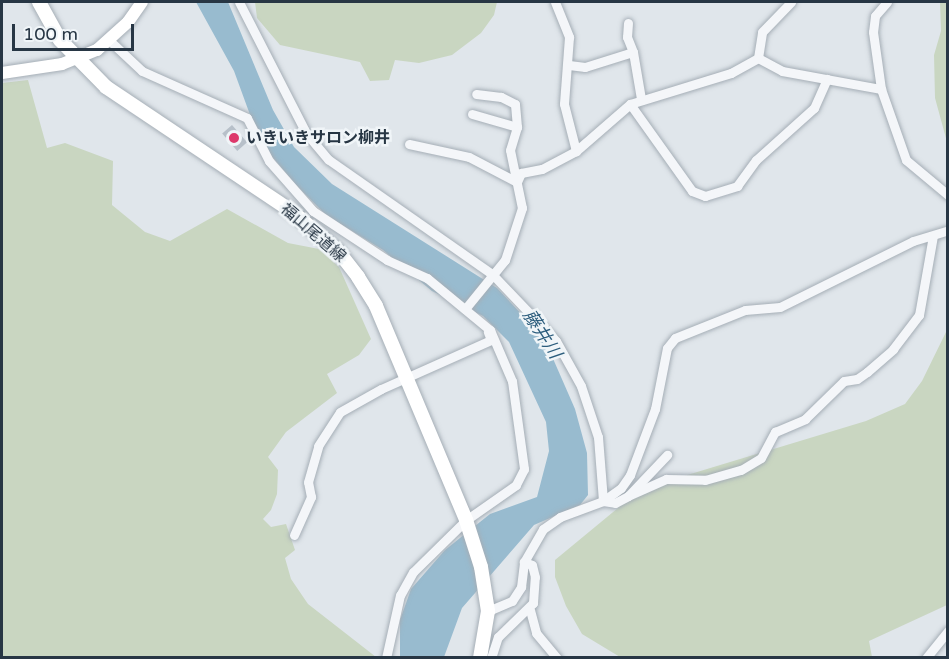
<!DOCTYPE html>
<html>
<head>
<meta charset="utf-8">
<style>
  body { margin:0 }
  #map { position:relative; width:949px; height:659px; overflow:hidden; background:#e0e6eb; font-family:"Varela Round","Noto Sans JP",sans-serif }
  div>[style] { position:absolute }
  .green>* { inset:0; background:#c9d6c1 }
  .water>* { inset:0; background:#98bbcf }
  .building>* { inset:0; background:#b7c0c9; transform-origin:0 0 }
  .roads { filter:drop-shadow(0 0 2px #a5aeb6) drop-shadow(0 0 2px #a5aeb6) }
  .street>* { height:9px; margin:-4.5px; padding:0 4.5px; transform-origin:4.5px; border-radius:4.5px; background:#f4f6f9 }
  .secondary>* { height:12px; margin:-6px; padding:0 6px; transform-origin:6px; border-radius:6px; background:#fff }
  .primary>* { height:14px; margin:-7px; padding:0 7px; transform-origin:7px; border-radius:7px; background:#fff }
  .dots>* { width:16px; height:16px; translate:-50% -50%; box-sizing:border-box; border:3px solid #f0f5f8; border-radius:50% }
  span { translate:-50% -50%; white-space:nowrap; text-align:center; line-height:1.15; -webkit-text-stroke:5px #f0f5f8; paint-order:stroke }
  .poi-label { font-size:16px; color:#273644; font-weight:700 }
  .left { translate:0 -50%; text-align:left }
  .street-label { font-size:16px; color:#273644 }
  .water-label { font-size:18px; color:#2c5d7d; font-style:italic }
  .frame { position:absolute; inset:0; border:3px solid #273644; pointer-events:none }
  .scale { position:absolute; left:12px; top:24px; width:122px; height:27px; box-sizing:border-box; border:3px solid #273644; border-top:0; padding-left:8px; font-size:18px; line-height:21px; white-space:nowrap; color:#273644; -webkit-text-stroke:4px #f0f5f8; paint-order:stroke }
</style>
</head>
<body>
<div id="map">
  <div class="green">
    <div style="clip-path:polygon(255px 2px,497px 2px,494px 15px,481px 33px,452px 55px,419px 63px,395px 60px,389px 80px,370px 81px,360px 62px,280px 45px,257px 18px)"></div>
    <div style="clip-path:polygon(940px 2px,947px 2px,947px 142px,935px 98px,934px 55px,941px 31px)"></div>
    <div style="clip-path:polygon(28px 80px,47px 148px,65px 143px,113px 161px,112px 205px,145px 232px,170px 241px,227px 209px,288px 243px,319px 249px,339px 267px,371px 339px,359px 355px,327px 374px,337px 393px,286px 432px,268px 457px,278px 470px,277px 494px,271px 510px,263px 519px,271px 527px,286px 524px,295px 550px,285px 558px,291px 579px,308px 604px,376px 657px,2px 657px,2px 83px)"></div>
    <div style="clip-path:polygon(947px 330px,947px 605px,869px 641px,872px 657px,620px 657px,582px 634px,566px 606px,555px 577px,555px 560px,641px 489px,866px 421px,905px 404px,922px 381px)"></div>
  </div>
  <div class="water">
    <div style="clip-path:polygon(196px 2px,228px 2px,273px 110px,294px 147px,332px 184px,497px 288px,544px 338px,575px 409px,587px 453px,588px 495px,580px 505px,534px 525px,462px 608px,444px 657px,400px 657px,400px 620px,411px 589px,445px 550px,490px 514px,537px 497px,549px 451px,546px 422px,509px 342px,483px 316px,432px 291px,383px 250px,326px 215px,296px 185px,270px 154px,253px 123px,234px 71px)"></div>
  </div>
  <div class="building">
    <div style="left:232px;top:125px;width:23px;height:13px;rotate:49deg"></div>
  </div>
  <div class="roads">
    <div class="street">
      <div style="left:239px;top:2px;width:147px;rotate:62.9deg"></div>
      <div style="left:306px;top:133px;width:35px;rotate:50deg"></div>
      <div style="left:329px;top:160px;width:200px;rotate:35deg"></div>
      <div style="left:493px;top:275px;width:91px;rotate:46.3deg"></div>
      <div style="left:556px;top:341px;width:51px;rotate:60.9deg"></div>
      <div style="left:581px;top:386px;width:54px;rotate:71.6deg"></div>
      <div style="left:598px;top:437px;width:64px;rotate:85.5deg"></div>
      <div style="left:555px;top:2px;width:38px;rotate:68deg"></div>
      <div style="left:569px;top:37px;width:67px;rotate:94.3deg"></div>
      <div style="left:564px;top:104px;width:49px;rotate:75.7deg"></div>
      <div style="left:887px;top:2px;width:18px;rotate:131deg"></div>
      <div style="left:875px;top:16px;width:16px;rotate:97deg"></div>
      <div style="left:873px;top:32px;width:58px;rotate:82deg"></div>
      <div style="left:881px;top:89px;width:75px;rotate:70.6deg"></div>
      <div style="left:906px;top:160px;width:55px;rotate:39.8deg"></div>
      <div style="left:628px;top:23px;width:14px;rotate:94deg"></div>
      <div style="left:627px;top:37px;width:16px;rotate:68deg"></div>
      <div style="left:633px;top:52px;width:48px;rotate:80.3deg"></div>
      <div style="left:109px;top:40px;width:45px;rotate:43.2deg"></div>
      <div style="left:142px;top:71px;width:115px;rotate:24.1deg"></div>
      <div style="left:247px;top:118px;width:48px;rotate:62.9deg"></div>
      <div style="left:269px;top:161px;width:67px;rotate:48.7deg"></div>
      <div style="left:313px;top:211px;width:89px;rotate:33.5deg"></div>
      <div style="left:387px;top:260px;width:44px;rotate:24.2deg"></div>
      <div style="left:427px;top:278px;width:82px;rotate:39.5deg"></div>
      <div style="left:490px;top:330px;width:56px;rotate:66.7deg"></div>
      <div style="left:512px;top:381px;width:89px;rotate:82.2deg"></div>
      <div style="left:524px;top:469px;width:18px;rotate:117deg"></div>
      <div style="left:516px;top:485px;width:61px;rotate:145deg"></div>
      <div style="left:466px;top:520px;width:74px;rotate:135.5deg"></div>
      <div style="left:413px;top:572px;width:26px;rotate:119deg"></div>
      <div style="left:400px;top:595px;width:65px;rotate:102.5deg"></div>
      <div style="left:758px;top:58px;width:26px;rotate:-81deg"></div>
      <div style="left:762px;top:32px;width:42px;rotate:-46deg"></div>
      <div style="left:569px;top:65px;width:16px;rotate:7deg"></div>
      <div style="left:585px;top:67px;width:50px;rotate:-17.4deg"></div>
      <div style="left:630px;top:104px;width:107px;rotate:54.5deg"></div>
      <div style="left:692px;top:191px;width:14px;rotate:21deg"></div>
      <div style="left:705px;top:196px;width:34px;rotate:-17deg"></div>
      <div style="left:737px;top:186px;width:32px;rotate:-54deg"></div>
      <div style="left:756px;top:160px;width:78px;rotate:-41.9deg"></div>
      <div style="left:814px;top:108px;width:32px;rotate:-66deg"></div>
      <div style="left:472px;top:114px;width:47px;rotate:16.1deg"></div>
      <div style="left:409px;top:144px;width:61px;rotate:12.2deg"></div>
      <div style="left:469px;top:157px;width:54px;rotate:27.5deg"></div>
      <div style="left:517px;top:182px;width:10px;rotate:-66deg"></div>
      <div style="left:521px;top:173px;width:21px;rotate:-11deg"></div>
      <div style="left:542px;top:169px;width:38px;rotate:-28deg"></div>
      <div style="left:576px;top:151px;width:72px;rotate:-41deg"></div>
      <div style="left:630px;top:104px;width:106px;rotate:-17.1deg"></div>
      <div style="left:731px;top:73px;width:31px;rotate:-29deg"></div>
      <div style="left:758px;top:58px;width:27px;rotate:28deg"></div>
      <div style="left:782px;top:71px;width:101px;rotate:10.3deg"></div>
      <div style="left:465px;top:309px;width:63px;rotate:-50.8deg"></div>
      <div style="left:505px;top:260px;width:55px;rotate:-71.9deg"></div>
      <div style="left:522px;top:208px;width:59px;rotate:-101.7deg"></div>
      <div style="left:510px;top:150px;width:24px;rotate:-73deg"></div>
      <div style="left:517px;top:127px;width:23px;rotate:-95deg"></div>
      <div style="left:515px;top:104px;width:16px;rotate:-153deg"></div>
      <div style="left:501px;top:97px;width:25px;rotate:-173deg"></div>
      <div style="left:628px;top:496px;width:42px;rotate:-24.1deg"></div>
      <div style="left:666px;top:479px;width:39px;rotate:1deg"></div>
      <div style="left:705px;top:480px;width:37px;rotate:-16deg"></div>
      <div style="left:741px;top:470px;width:23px;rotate:-31deg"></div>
      <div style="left:761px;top:458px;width:30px;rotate:-62deg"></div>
      <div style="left:775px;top:432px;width:33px;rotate:-23deg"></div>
      <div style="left:805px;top:419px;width:54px;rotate:-44.3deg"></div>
      <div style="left:844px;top:381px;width:13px;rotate:-9deg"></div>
      <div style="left:857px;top:379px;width:12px;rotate:-35deg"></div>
      <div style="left:867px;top:372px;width:35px;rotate:-41deg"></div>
      <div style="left:893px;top:349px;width:43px;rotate:-52.6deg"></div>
      <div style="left:919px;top:315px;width:80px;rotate:-80deg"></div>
      <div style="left:603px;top:501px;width:12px;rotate:9deg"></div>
      <div style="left:615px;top:503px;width:15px;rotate:-28deg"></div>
      <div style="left:628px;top:496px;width:57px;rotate:-46.4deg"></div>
      <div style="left:294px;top:535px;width:42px;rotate:-65.9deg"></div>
      <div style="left:311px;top:497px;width:15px;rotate:-101deg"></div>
      <div style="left:308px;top:482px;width:37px;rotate:-74deg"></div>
      <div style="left:318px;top:446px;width:40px;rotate:-57.1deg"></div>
      <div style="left:340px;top:412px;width:47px;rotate:-29.3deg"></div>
      <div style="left:381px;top:389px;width:120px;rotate:-24deg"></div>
      <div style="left:491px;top:340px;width:9px;rotate:-111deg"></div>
      <div style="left:530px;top:610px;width:24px;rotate:75deg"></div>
      <div style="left:536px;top:633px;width:33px;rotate:50deg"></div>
      <div style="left:488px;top:611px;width:26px;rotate:-23deg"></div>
      <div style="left:512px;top:601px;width:17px;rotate:-57deg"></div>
      <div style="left:521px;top:587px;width:25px;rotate:-83deg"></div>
      <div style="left:524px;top:562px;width:38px;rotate:-60deg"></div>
      <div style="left:543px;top:529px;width:21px;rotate:-35deg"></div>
      <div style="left:560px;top:517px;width:46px;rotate:-20.4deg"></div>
      <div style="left:603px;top:501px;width:22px;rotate:-36deg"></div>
      <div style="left:621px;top:488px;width:16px;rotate:-55deg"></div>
      <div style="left:630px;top:475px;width:71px;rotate:-69.3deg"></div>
      <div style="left:655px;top:409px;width:62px;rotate:-78.9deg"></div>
      <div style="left:667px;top:348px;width:13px;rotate:-51deg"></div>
      <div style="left:675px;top:338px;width:75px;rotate:-21.8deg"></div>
      <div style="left:745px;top:310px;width:35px;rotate:-5deg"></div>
      <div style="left:780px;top:307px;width:148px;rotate:-26.4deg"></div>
      <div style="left:913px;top:241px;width:37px;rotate:-17deg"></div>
      <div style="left:491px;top:658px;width:22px;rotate:-72deg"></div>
      <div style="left:498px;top:637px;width:49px;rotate:-44.2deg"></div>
      <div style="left:533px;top:603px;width:26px;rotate:-86deg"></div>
      <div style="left:535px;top:577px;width:12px;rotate:-104deg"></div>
      <div style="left:532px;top:565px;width:9px;rotate:-159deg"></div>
      <div style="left:926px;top:658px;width:35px;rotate:-51deg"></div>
    </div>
    <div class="secondary">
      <div style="left:2px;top:73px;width:61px;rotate:-8.5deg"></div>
      <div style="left:62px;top:64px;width:38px;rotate:-22deg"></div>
      <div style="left:97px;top:50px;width:42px;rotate:-42.1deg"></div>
      <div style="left:128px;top:22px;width:24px;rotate:-55deg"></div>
    </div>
    <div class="primary">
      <div style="left:39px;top:2px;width:43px;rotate:61.1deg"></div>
      <div style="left:60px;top:40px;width:66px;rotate:45.6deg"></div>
      <div style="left:106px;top:87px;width:226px;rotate:33.8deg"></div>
      <div style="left:294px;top:213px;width:58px;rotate:40.8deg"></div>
      <div style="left:338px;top:251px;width:33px;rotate:52deg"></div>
      <div style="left:358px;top:277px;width:34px;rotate:58deg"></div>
      <div style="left:376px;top:306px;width:77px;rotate:67.1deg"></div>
      <div style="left:406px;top:377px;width:155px;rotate:67.2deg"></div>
      <div style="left:466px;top:520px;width:49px;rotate:72.3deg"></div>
      <div style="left:481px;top:567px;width:45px;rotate:81deg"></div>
      <div style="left:488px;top:611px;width:48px;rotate:99.7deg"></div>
    </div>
  </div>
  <div class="dots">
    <div style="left:234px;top:138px;background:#dd396b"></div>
  </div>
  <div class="poi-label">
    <span class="left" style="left:246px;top:138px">いきいきサロン柳井</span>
  </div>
  <div class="street-label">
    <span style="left:313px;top:233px;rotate:41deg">福山尾道線</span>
  </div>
  <div class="water-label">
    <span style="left:542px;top:334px;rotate:57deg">藤井川</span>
  </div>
  <div class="frame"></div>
  <div class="scale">100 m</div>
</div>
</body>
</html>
